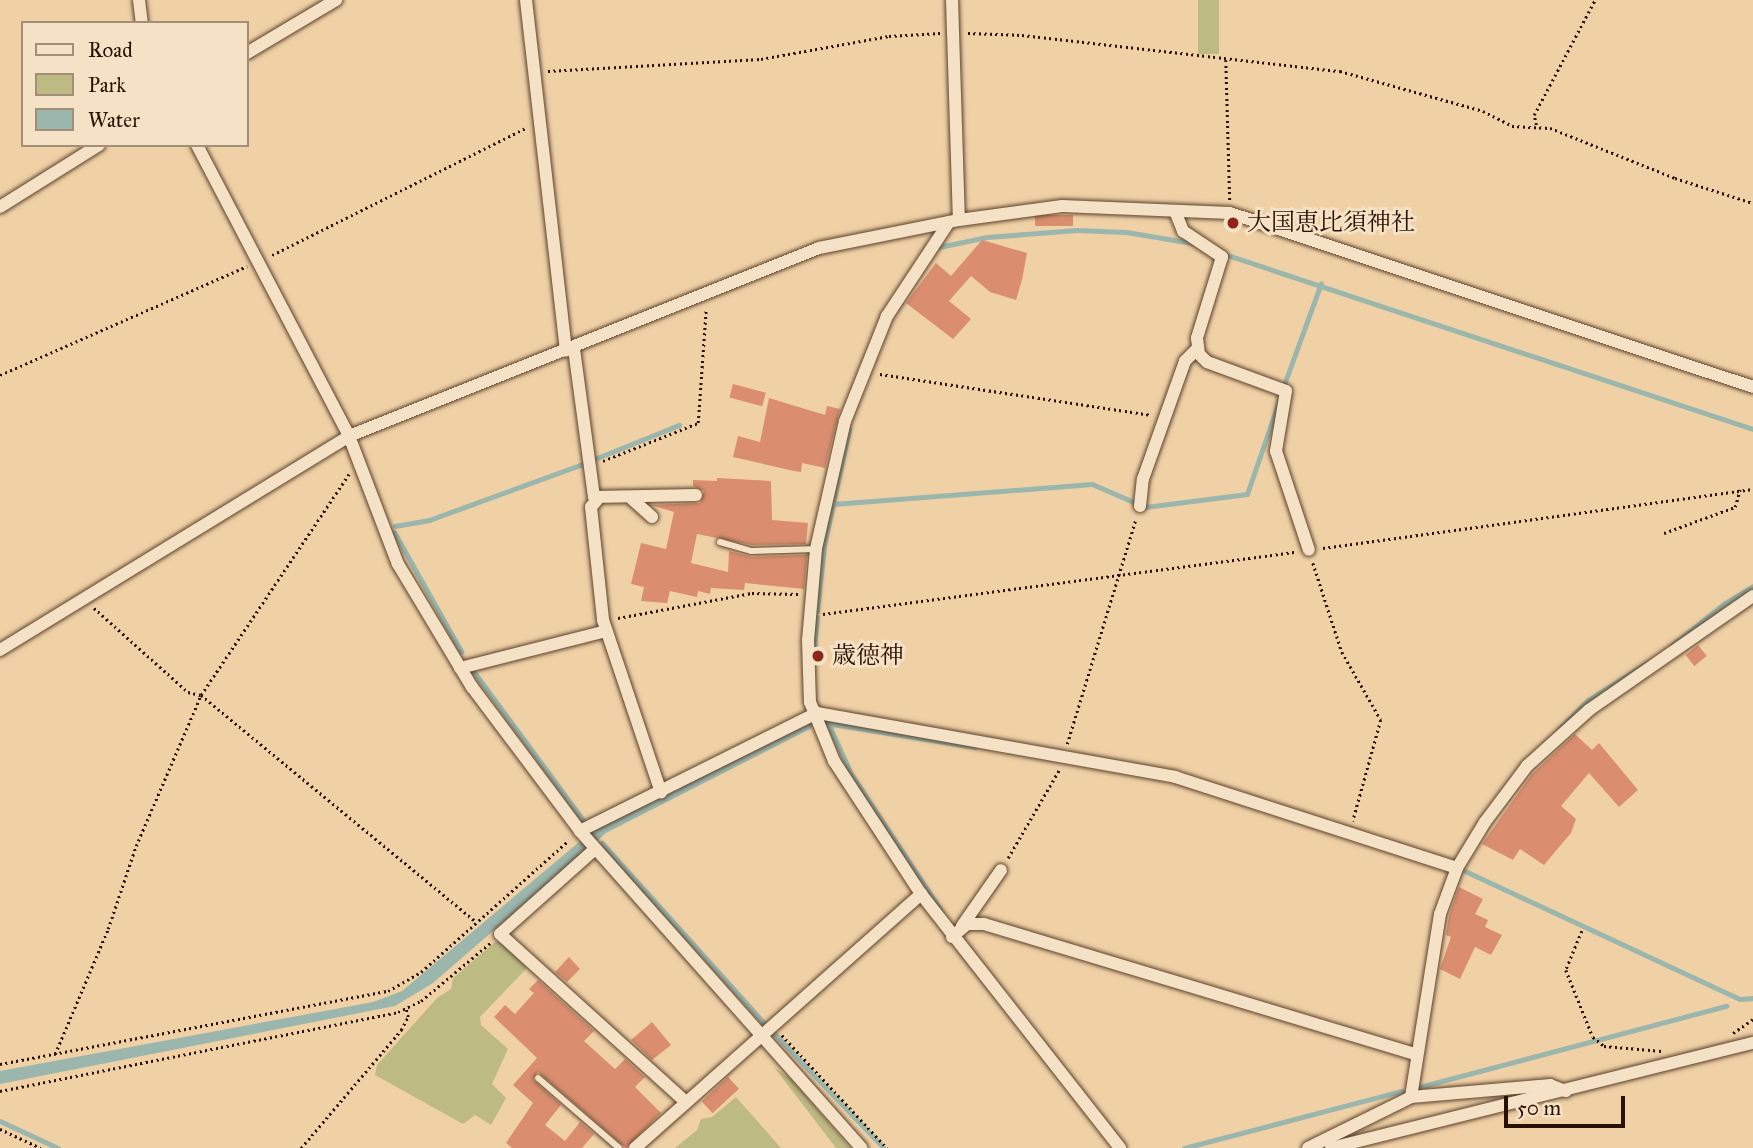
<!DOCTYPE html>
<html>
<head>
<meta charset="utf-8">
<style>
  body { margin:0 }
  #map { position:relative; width:1753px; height:1148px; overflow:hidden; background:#f0d1a6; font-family:"IM FELL Great Primer","Noto Serif JP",serif }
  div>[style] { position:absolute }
  .green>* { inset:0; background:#beba83; transform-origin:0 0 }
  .water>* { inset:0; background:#9bb6ad }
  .stream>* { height:5px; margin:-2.5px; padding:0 2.5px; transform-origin:2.5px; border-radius:2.5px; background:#9bb6ad }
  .building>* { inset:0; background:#da8e6f; transform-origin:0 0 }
  .path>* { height:2.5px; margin-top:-1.25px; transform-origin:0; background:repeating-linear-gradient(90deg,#281102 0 2px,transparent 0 5.5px) }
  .roads { filter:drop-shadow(0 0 2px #5a412b) drop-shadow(0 0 2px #5a412b) }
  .lane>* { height:6px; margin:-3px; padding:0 3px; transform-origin:3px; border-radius:3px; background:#f5e1c5 }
  .street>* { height:12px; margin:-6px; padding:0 6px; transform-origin:6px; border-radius:6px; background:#f5e1c5 }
  .dots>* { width:19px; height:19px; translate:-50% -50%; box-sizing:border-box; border:4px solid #f5e1c5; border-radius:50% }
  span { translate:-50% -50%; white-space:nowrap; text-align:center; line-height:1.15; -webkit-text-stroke:6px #f5e1c5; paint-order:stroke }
  .poi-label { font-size:24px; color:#281102 }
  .left { translate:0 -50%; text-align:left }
  .legend { position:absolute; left:21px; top:21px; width:228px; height:126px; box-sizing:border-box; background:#f5e1c5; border:2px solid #a38e77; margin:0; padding:9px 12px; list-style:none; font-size:21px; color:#281102 }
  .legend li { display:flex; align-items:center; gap:14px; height:35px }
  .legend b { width:35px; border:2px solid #a38e77 }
  .scale { position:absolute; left:1504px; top:1096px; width:121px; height:32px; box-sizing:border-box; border:4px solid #281102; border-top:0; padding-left:9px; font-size:21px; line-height:24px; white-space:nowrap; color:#281102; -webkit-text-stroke:5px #f5e1c5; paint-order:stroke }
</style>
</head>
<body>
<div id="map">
  <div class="green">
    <div style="left:1198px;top:0;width:21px;height:54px"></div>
    <div style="clip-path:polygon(495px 942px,501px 942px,527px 968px,480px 1017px,481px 1025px,508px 1049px,492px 1084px,506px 1098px,491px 1125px,475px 1115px,463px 1124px,375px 1075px,377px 1065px,437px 998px,451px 989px,453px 978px)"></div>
    <div style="clip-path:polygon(774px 1067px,792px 1080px,850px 1148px,836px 1148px)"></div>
    <div style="clip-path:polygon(736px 1097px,781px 1148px,675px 1148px,697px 1130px,701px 1119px,712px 1117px)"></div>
  </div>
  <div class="water">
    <div style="clip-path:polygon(810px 723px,812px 728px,606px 833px,433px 983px,395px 1006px,0 1084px,0 1071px,373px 1002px,402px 991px,591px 832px)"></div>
  </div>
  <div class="stream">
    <div style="left:939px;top:247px;width:49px;rotate:-11.8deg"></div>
    <div style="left:987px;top:237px;width:90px;rotate:-4.4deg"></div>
    <div style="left:1077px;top:230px;width:49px;rotate:2.3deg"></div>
    <div style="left:1126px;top:232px;width:67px;rotate:9.5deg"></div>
    <div style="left:1221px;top:253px;width:560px;rotate:18.31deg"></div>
    <div style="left:1285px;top:382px;width:105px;rotate:-70deg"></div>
    <div style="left:592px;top:460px;width:94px;rotate:-21.9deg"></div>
    <div style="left:833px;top:504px;width:260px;rotate:-4.4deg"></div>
    <div style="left:1092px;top:484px;width:58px;rotate:23.5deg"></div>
    <div style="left:1145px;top:507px;width:103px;rotate:-7.3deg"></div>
    <div style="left:1247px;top:494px;width:98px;rotate:-71deg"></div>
    <div style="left:395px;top:526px;width:35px;rotate:-10deg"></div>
    <div style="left:429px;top:520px;width:164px;rotate:-20deg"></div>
    <div style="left:394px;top:532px;width:137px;rotate:60.6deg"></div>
    <div style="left:817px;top:611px;width:66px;rotate:-83.9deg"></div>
    <div style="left:824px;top:545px;width:119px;rotate:-77.8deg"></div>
    <div style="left:1671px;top:646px;width:69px;rotate:-38.5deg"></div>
    <div style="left:1725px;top:603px;width:33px;rotate:-31deg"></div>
    <div style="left:814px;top:649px;width:32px;rotate:-85deg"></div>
    <div style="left:474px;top:672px;width:189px;rotate:53.6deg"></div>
    <div style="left:819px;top:722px;width:158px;rotate:9.1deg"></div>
    <div style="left:828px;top:723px;width:56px;rotate:65.7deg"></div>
    <div style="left:851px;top:774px;width:162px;rotate:56.6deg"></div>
    <div style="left:1559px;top:729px;width:41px;rotate:-45deg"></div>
    <div style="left:1588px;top:700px;width:71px;rotate:-32.3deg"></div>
    <div style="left:602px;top:843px;width:241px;rotate:48deg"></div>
    <div style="left:1465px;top:871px;width:303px;rotate:25deg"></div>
    <div style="left:1740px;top:999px;width:13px;rotate:-4deg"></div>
    <div style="left:772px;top:1031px;width:162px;rotate:46.3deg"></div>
    <div style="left:1419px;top:1087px;width:318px;rotate:-14.8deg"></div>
    <div style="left:0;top:1121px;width:64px;rotate:25deg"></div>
    <div style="left:1184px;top:1148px;width:225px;rotate:-14.7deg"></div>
  </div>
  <div class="building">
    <div style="left:1073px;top:215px;width:11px;height:38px;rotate:90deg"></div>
    <div style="clip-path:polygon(982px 240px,1027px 253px,1022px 280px,1016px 300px,990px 292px,971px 276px,949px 301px,971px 319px,953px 339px,906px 303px,936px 263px,951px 276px)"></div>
    <div style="left:733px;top:384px;width:34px;height:14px;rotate:15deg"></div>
    <div style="clip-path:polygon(769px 398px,825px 415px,827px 406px,840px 409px,825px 468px,802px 463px,801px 472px,794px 471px,733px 457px,738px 436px,760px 442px)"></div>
    <div style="clip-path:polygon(717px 478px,771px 481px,772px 520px,808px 523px,806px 544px,752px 545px,697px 534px,691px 563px,728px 572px,729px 551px,751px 557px,807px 555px,804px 589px,745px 583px,744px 590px,711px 588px,710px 594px,698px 591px,697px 597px,670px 591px,667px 603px,641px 601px,644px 587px,631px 584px,641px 543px,666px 549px,674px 512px,651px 505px,700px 503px,704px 491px,693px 486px,693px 480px,717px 481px)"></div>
    <div style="left:1698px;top:645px;width:14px;height:16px;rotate:51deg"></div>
    <div style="clip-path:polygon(1575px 734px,1592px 750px,1599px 743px,1638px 790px,1619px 807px,1589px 773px,1561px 806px,1576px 819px,1571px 833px,1544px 865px,1520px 849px,1513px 860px,1482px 844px,1532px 774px)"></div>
    <div style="clip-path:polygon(1459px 887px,1483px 899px,1475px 914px,1488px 920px,1485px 927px,1502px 935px,1491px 955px,1475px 947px,1460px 979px,1440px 969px,1451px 937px,1446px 935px,1449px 916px)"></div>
    <div style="clip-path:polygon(569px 957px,580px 969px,567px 982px,555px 972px)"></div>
    <div style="clip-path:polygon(538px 980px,594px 1031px,584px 1041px,615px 1069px,625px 1059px,645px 1077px,635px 1087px,661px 1113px,626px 1148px,538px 1072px,533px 1080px,561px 1105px,545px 1125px,565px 1141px,580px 1122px,594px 1134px,582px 1148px,512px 1148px,506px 1143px,533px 1103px,513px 1085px,537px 1058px,494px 1017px,505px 1005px,515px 1014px,534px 993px,529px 989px)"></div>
    <div style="clip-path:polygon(652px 1022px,671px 1045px,652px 1060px,631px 1040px)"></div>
    <div style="left:728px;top:1077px;width:16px;height:36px;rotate:47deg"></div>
  </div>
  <div class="path">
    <div style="left:968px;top:33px;width:54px;rotate:2.1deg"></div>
    <div style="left:1022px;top:35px;width:320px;rotate:6.5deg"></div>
    <div style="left:1340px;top:71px;width:148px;rotate:15.6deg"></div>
    <div style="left:1483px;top:111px;width:33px;rotate:27deg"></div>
    <div style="left:1512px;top:126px;width:38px;rotate:3deg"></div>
    <div style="left:1550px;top:128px;width:135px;rotate:21.8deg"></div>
    <div style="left:1675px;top:178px;width:82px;rotate:17.8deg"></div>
    <div style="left:1226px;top:60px;width:140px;rotate:88.4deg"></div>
    <div style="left:548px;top:71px;width:213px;rotate:-3.2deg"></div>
    <div style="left:761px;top:59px;width:130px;rotate:-10.2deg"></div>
    <div style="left:889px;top:36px;width:52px;rotate:-3.3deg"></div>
    <div style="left:1536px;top:125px;width:10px;rotate:-101deg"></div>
    <div style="left:1534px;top:115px;width:130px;rotate:-62.1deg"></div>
    <div style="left:272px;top:255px;width:284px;rotate:-26.6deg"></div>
    <div style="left:880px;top:374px;width:273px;rotate:8.6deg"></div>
    <div style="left:0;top:375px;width:270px;rotate:-23.8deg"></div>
    <div style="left:603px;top:461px;width:102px;rotate:-21.8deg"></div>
    <div style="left:698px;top:423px;width:115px;rotate:-86deg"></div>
    <div style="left:1664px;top:533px;width:76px;rotate:-20.1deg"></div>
    <div style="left:1735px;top:507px;width:18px;rotate:-74deg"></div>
    <div style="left:1323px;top:548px;width:434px;rotate:-7.8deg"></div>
    <div style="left:1313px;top:563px;width:94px;rotate:72deg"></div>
    <div style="left:1342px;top:652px;width:78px;rotate:60.2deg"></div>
    <div style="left:1381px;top:720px;width:105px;rotate:105.5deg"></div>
    <div style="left:94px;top:608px;width:126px;rotate:41.8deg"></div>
    <div style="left:188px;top:692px;width:13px;rotate:13deg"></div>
    <div style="left:201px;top:695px;width:266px;rotate:-56.2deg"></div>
    <div style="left:823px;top:614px;width:477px;rotate:-7.5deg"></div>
    <div style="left:618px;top:618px;width:136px;rotate:-10.6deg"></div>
    <div style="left:752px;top:593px;width:46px;rotate:1.2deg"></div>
    <div style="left:201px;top:695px;width:357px;rotate:39.5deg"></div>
    <div style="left:1067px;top:744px;width:235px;rotate:-73deg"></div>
    <div style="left:1008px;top:858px;width:102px;rotate:-59.9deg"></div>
    <div style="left:1582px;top:931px;width:42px;rotate:112.3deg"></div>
    <div style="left:1566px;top:970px;width:72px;rotate:68.1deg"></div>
    <div style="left:1593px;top:1037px;width:14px;rotate:39deg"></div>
    <div style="left:1604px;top:1046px;width:58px;rotate:4.9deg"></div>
    <div style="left:1733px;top:1033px;width:24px;rotate:-35deg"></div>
    <div style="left:782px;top:1035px;width:154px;rotate:47.1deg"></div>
    <div style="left:55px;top:1054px;width:136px;rotate:-67deg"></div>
    <div style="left:108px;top:929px;width:88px;rotate:-71.4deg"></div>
    <div style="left:136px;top:846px;width:164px;rotate:-66.7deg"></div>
    <div style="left:0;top:1064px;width:395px;rotate:-10.7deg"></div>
    <div style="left:388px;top:991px;width:38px;rotate:-30deg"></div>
    <div style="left:421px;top:972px;width:198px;rotate:-41.7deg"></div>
    <div style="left:0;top:1091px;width:406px;rotate:-11.2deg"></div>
    <div style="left:398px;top:1012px;width:25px;rotate:-26deg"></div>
    <div style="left:421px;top:1001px;width:90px;rotate:-40deg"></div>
    <div style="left:0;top:1129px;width:45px;rotate:24.9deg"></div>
    <div style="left:301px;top:1148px;width:155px;rotate:-49.7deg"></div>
    <div style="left:401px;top:1030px;width:15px;rotate:-62deg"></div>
    <div style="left:408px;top:1017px;width:9px;rotate:-103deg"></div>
  </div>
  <div class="roads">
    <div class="lane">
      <div style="left:720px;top:542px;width:32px;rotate:16deg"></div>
      <div style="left:751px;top:551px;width:65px;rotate:-1.8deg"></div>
      <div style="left:538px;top:1078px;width:107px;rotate:40.8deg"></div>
    </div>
    <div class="street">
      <div style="left:139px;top:0;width:23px;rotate:83deg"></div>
      <div style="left:526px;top:0;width:353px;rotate:83.5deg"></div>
      <div style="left:952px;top:0;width:220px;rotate:88.2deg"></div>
      <div style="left:247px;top:53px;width:104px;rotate:-30.8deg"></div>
      <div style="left:197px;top:145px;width:328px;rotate:62.4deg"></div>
      <div style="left:349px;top:436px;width:137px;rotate:69.1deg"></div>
      <div style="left:398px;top:564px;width:144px;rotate:59deg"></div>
      <div style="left:472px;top:687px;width:180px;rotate:53.1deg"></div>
      <div style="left:580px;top:831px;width:424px;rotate:48.4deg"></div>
      <div style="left:0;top:207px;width:117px;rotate:-32.1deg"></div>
      <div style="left:1175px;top:211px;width:22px;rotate:68deg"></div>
      <div style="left:1183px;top:231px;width:47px;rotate:33.7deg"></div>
      <div style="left:1222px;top:257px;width:85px;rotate:107.2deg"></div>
      <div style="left:1197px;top:338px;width:16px;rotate:83deg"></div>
      <div style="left:1199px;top:354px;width:11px;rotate:45deg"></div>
      <div style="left:1207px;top:362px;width:84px;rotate:20.2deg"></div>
      <div style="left:1286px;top:391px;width:61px;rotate:99.5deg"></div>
      <div style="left:1276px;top:451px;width:104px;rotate:71.6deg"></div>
      <div style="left:949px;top:222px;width:113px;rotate:123.4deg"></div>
      <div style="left:887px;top:316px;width:113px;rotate:111.8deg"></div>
      <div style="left:845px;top:421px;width:131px;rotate:102.8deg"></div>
      <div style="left:816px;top:549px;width:91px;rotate:95deg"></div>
      <div style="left:808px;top:640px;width:62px;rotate:88.2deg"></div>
      <div style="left:810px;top:702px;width:64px;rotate:67.9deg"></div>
      <div style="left:834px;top:761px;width:159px;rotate:56.8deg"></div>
      <div style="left:921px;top:894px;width:323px;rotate:51.9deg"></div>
      <div style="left:574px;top:349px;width:149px;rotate:82.3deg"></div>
      <div style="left:594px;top:497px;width:102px;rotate:-1.1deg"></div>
      <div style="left:632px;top:499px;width:27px;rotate:42deg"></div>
      <div style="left:597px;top:500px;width:9px;rotate:131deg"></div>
      <div style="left:591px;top:507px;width:114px;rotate:83.9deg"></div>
      <div style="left:603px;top:620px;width:182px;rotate:71.4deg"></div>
      <div style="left:1140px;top:506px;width:27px;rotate:-84deg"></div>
      <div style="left:1143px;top:479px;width:125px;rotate:-70.4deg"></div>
      <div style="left:1185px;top:361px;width:17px;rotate:-45deg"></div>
      <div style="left:0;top:650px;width:409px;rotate:-31.5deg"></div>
      <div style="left:349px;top:436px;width:506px;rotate:-21.8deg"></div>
      <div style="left:819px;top:248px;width:143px;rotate:-11.3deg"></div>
      <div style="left:959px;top:220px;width:104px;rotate:-7.7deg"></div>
      <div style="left:1062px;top:206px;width:168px;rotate:2.4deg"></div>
      <div style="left:1230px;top:213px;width:551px;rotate:18.4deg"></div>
      <div style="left:460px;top:668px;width:151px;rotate:-14.2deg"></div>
      <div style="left:580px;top:831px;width:265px;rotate:-26.5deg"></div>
      <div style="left:817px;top:713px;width:364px;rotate:10.1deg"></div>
      <div style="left:1175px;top:777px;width:296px;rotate:17.9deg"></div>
      <div style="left:595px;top:849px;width:127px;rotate:138.2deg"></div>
      <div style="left:500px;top:934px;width:249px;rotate:42.1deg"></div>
      <div style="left:962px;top:926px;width:68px;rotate:-55.1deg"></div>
      <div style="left:952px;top:937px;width:20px;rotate:-41deg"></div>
      <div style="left:967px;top:924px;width:17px"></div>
      <div style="left:984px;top:924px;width:450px;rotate:16.8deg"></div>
      <div style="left:1411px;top:1097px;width:185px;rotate:-81deg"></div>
      <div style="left:1440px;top:914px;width:49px;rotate:-69.7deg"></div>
      <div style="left:1457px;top:868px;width:54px;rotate:-58.7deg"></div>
      <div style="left:1485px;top:822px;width:70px;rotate:-53.1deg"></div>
      <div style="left:1527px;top:766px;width:84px;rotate:-42.1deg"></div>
      <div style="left:1589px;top:710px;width:200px;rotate:-34.8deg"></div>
      <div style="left:635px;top:1148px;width:383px;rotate:-41.6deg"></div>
      <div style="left:1308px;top:1148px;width:115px;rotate:-26.3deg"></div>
      <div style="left:1411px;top:1097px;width:140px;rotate:-4.9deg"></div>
      <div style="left:1550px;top:1085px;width:17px;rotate:21deg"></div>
      <div style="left:1331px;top:1148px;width:435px;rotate:-14deg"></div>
    </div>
  </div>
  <div class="dots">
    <div style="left:1233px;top:223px;background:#8f2418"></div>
    <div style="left:818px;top:656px;background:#8f2418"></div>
  </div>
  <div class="poi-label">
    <span class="left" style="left:1247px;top:223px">大国恵比須神社</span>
    <span class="left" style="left:832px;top:656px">歳徳神</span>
  </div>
  <ul class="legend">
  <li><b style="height:9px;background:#f5e1c5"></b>Road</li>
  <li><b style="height:19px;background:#beba83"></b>Park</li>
  <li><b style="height:19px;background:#9bb6ad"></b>Water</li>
  </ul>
  <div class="scale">50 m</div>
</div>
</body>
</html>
